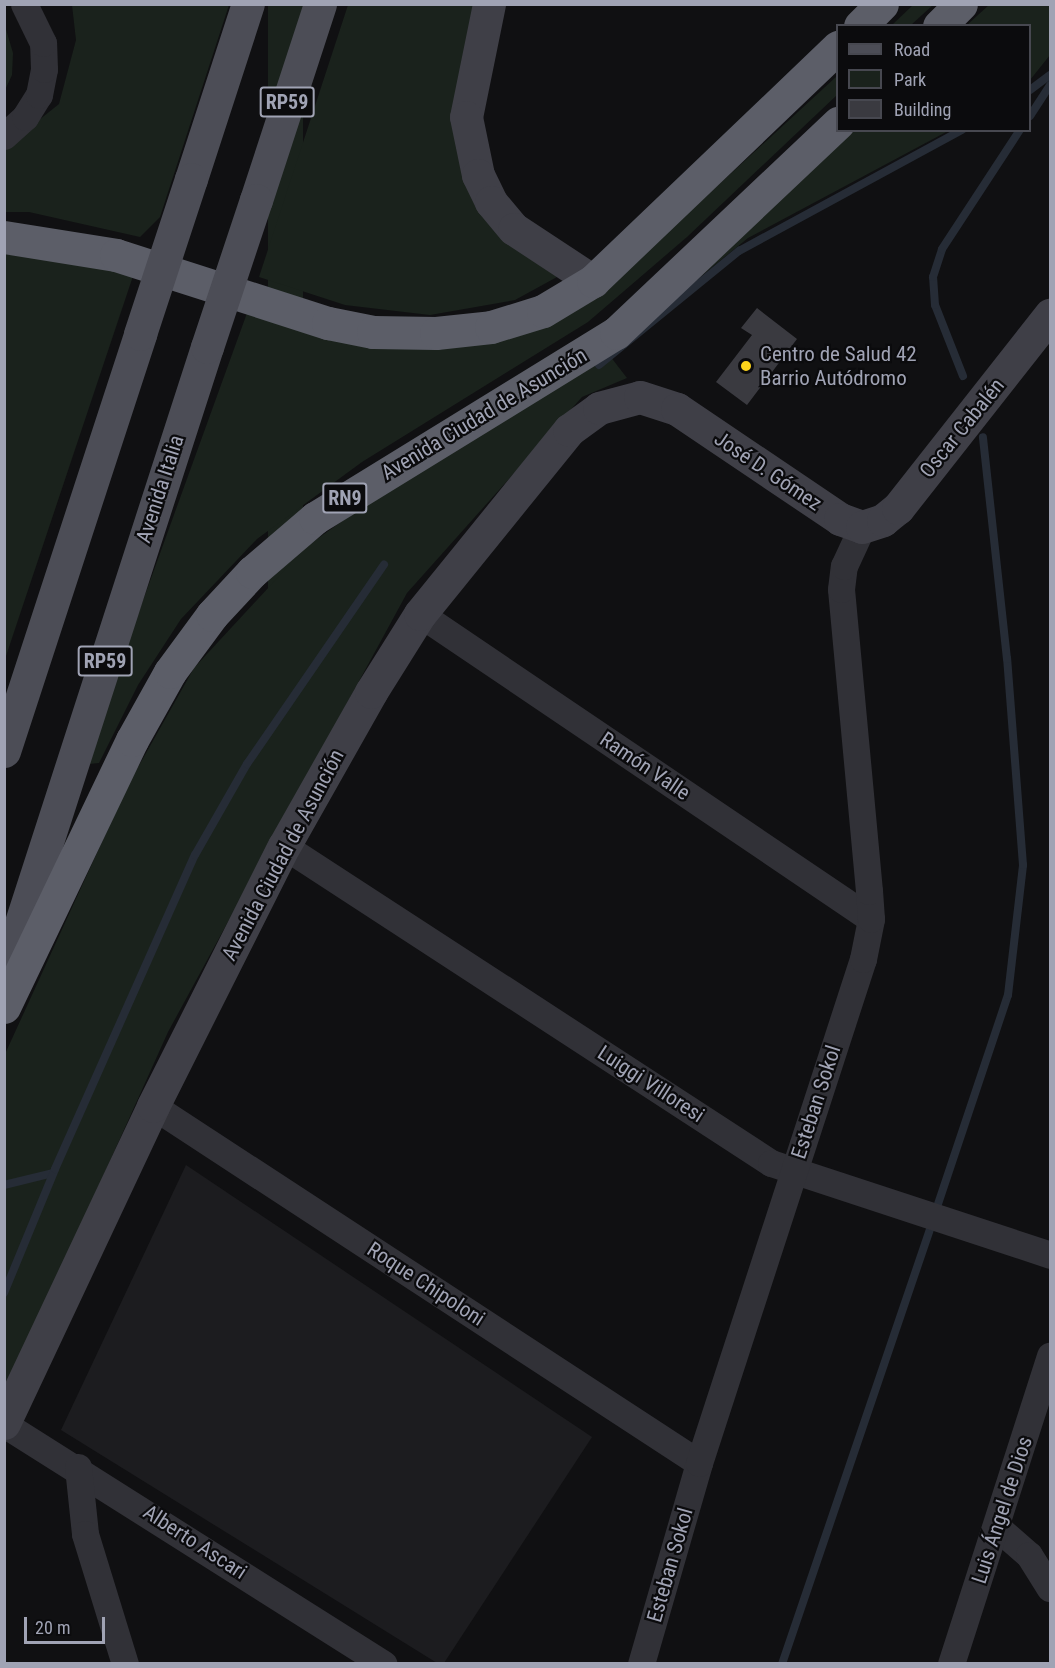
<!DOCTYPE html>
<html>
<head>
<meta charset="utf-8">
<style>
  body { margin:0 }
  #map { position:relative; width:1055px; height:1668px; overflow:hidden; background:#101012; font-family:"Roboto Condensed",sans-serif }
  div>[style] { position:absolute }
  .built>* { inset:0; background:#1c1c1f }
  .green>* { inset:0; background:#1a221c; transform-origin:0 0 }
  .stream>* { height:8px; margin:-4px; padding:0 4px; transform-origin:4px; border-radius:4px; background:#262c36 }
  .building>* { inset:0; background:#3a3a40 }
  .street>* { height:27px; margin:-13.5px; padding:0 13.5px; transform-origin:13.5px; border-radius:13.5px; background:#313137 }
  .secondary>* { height:33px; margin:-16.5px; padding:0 16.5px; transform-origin:16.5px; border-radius:16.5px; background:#3f3f47 }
  .primary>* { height:33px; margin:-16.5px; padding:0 16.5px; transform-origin:16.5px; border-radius:16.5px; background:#4c4d56 }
  .highway>* { height:33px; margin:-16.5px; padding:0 16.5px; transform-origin:16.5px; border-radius:16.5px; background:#5c5e68 }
  .primary-bridge>* { height:33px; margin:-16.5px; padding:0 16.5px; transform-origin:16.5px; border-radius:16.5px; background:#4c4d56 }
  .dots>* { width:16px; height:16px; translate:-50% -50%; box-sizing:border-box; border:3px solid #0b0b0d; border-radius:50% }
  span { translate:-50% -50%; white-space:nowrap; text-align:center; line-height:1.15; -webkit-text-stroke:4.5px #0b0b0d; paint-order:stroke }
  .shield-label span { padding:2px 4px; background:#0b0b0d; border:2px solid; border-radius:4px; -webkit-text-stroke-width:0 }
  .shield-label { font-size:20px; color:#a0a3b4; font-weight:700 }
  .poi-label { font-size:21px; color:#a0a3b4 }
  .left { translate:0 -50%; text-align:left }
  .street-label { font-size:21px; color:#a0a3b4 }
  .frame { position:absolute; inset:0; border:6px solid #a0a3b4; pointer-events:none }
  .legend { position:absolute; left:836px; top:24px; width:195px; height:108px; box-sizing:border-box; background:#0b0b0d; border:2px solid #474850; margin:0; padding:8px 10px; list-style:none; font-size:18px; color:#a0a3b4 }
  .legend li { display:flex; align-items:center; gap:12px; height:30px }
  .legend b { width:30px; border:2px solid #474850 }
  .scale { position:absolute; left:24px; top:1617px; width:81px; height:27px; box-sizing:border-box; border:3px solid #a0a3b4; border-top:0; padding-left:8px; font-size:18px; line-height:21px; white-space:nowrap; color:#a0a3b4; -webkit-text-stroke:4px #0b0b0d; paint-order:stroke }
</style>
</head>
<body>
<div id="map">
  <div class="built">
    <div style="clip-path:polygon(186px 1165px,592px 1437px,444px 1663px,437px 1663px,61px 1430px)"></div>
  </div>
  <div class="green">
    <div style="clip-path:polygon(990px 4px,1050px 5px,1050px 55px,1030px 80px,1030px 26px,967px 25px)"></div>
    <div style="clip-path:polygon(72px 5px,229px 5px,160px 217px,140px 237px,29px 212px,5px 212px,4px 148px,59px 104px,76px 40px)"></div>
    <div style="left:268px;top:5px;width:35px;height:827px"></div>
    <div style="clip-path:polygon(348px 5px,474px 5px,466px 181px,568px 271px,515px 300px,430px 315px,345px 305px,259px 277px)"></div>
    <div style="clip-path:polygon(913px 5px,933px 5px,911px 25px,892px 25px)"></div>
    <div style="clip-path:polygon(5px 26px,13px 53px,12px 75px,5px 90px)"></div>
    <div style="clip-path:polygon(837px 76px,837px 95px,687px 237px,588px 322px,362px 462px,257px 539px,181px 619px,138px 685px,99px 763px,89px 764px,112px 686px,251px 302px,386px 336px,503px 329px,653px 245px)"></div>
    <div style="clip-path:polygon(851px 131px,948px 131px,748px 238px,661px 309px,610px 356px,627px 378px,582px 397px,407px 593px,168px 1032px,5px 1394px,5px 1054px,128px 785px,194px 668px,306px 547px,430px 458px)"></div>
    <div style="clip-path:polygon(4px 244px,134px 273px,5px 659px)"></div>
  </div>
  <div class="stream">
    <div style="left:1030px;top:90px;width:25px;rotate:-37deg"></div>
    <div style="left:1030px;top:116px;width:37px;rotate:-57deg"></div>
    <div style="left:599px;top:365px;width:181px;rotate:-39.2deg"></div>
    <div style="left:739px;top:251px;width:254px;rotate:-28.5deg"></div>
    <div style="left:963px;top:376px;width:76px;rotate:-111.5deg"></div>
    <div style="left:935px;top:305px;width:28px;rotate:-94deg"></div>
    <div style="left:933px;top:277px;width:29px;rotate:-72deg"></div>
    <div style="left:942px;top:249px;width:142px;rotate:-56.8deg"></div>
    <div style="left:4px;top:1185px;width:50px;rotate:-13.8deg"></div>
    <div style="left:935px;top:1213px;width:230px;rotate:-71.5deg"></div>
    <div style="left:1008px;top:995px;width:131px;rotate:-83.4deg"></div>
    <div style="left:1023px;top:865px;width:207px;rotate:-94.4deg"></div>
    <div style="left:1007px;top:659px;width:223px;rotate:-96.2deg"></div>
    <div style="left:4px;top:1293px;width:134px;rotate:-67.6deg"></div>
    <div style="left:55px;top:1169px;width:344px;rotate:-66deg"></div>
    <div style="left:195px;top:855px;width:105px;rotate:-60.3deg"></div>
    <div style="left:247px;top:764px;width:242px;rotate:-55.5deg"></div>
    <div style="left:782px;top:1664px;width:462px;rotate:-71.2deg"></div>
  </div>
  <div class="building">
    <div style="clip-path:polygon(757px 308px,797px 339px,747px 405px,716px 382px,752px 335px,741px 328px)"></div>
  </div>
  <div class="street">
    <div style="left:4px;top:136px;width:28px;rotate:-42deg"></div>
    <div style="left:25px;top:117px;width:26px;rotate:-58deg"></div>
    <div style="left:39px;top:95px;width:26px;rotate:-79deg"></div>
    <div style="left:44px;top:69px;width:26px;rotate:-92deg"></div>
    <div style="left:43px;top:43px;width:43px;rotate:-116deg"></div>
    <div style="left:420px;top:614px;width:544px;rotate:34.07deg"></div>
    <div style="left:284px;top:846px;width:581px;rotate:33.06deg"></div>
    <div style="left:771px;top:1163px;width:294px;rotate:18.2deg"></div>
    <div style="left:153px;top:1106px;width:652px;rotate:33.18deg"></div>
    <div style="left:4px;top:1424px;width:449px;rotate:32.3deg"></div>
    <div style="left:78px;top:1467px;width:67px;rotate:84deg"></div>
    <div style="left:85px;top:1534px;width:136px;rotate:72.9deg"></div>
    <div style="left:998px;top:1528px;width:41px;rotate:41.1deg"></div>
    <div style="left:1029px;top:1555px;width:39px;rotate:58deg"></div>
    <div style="left:641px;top:1664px;width:209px;rotate:-73.9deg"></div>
    <div style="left:699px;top:1463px;width:530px;rotate:-71.98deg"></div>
    <div style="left:863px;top:959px;width:41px;rotate:-78.7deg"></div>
    <div style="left:871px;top:919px;width:28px;rotate:-94deg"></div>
    <div style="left:869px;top:891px;width:303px;rotate:-95.3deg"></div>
    <div style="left:841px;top:589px;width:23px;rotate:-83deg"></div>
    <div style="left:844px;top:566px;width:43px;rotate:-65.2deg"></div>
    <div style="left:951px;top:1664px;width:324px;rotate:-72.2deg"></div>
  </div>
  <div class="secondary">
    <div style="left:489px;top:4px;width:115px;rotate:101.5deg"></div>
    <div style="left:466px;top:117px;width:59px;rotate:78.3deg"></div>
    <div style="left:478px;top:175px;width:30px;rotate:64deg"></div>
    <div style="left:491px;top:202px;width:35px;rotate:50deg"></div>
    <div style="left:514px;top:229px;width:95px;rotate:33.4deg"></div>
    <div style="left:4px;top:1423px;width:350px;rotate:-64.8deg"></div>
    <div style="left:153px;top:1106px;width:291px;rotate:-63.3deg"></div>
    <div style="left:284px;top:846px;width:177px;rotate:-60.5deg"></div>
    <div style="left:371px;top:692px;width:92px;rotate:-57.9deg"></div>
    <div style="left:420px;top:614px;width:237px;rotate:-51deg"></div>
    <div style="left:569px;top:430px;width:37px;rotate:-36deg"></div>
    <div style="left:599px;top:408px;width:42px;rotate:-15deg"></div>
    <div style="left:640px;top:397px;width:39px;rotate:18deg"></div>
    <div style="left:677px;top:409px;width:197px;rotate:34deg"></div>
    <div style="left:840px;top:519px;width:23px;rotate:20deg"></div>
    <div style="left:862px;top:527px;width:22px;rotate:-18deg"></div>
    <div style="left:883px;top:520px;width:19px;rotate:-39deg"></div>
    <div style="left:898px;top:508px;width:246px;rotate:-51.8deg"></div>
  </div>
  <div class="primary">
    <div style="left:191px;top:179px;width:184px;rotate:-72deg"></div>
    <div style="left:256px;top:200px;width:206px;rotate:-71.9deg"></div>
    <div style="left:4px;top:751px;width:439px;rotate:-71.9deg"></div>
    <div style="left:4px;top:975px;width:660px;rotate:-72.09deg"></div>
  </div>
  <div class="highway">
    <div style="left:860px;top:26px;width:31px;rotate:-45deg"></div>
    <div style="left:939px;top:26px;width:31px;rotate:-45deg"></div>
    <div style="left:4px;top:237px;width:113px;rotate:9.1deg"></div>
    <div style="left:116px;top:255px;width:223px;rotate:17.8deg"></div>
    <div style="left:328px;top:323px;width:46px;rotate:11.3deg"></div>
    <div style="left:373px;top:332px;width:63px;rotate:0.9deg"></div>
    <div style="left:436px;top:333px;width:55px;rotate:-6.2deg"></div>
    <div style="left:491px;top:327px;width:54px;rotate:-17.1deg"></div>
    <div style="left:543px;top:311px;width:58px;rotate:-31deg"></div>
    <div style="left:593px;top:281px;width:339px;rotate:-43.7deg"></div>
    <div style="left:4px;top:1007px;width:296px;rotate:-64.4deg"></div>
    <div style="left:132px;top:740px;width:78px;rotate:-60.8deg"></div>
    <div style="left:170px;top:672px;width:71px;rotate:-53.6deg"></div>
    <div style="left:212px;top:615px;width:59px;rotate:-47.1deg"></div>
    <div style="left:252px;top:572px;width:83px;rotate:-40.6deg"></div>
    <div style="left:315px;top:518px;width:353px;rotate:-31.6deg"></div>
    <div style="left:616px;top:333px;width:306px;rotate:-43.4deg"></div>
  </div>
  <div class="primary-bridge">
    <div style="left:140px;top:334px;width:163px;rotate:-71.8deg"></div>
    <div style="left:207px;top:347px;width:155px;rotate:-71.6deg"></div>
  </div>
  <div class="dots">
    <div style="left:746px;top:366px;background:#ffd51b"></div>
  </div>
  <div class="shield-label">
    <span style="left:287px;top:102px">RP59</span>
    <span style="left:345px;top:498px">RN9</span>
    <span style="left:105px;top:661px">RP59</span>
  </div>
  <div class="poi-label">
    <span class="left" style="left:760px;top:366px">Centro de Salud 42<br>Barrio Autódromo</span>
  </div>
  <div class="street-label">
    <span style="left:484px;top:414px;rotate:-31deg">Avenida Ciudad de Asunción</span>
    <span style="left:962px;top:428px;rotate:-51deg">Oscar Cabalén</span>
    <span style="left:768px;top:471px;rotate:34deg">José D. Gómez</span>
    <span style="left:160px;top:489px;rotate:-72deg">Avenida Italia</span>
    <span style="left:645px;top:766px;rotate:34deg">Ramón Valle</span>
    <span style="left:283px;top:855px;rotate:-62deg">Avenida Ciudad de Asunción</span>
    <span style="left:651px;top:1084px;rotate:33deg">Luiggi Villoresi</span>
    <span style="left:816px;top:1102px;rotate:-72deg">Esteban Sokol</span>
    <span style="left:426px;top:1284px;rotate:33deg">Roque Chipoloni</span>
    <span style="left:1002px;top:1510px;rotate:-72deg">Luis Ángel de Dios</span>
    <span style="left:195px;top:1542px;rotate:33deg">Alberto Ascari</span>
    <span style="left:670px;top:1565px;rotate:-74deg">Esteban Sokol</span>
  </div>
  <div class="frame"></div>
  <ul class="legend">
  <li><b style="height:8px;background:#4c4d56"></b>Road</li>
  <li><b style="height:16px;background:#1a221c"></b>Park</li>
  <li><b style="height:16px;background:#3a3a40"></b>Building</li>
  </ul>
  <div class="scale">20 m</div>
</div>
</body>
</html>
